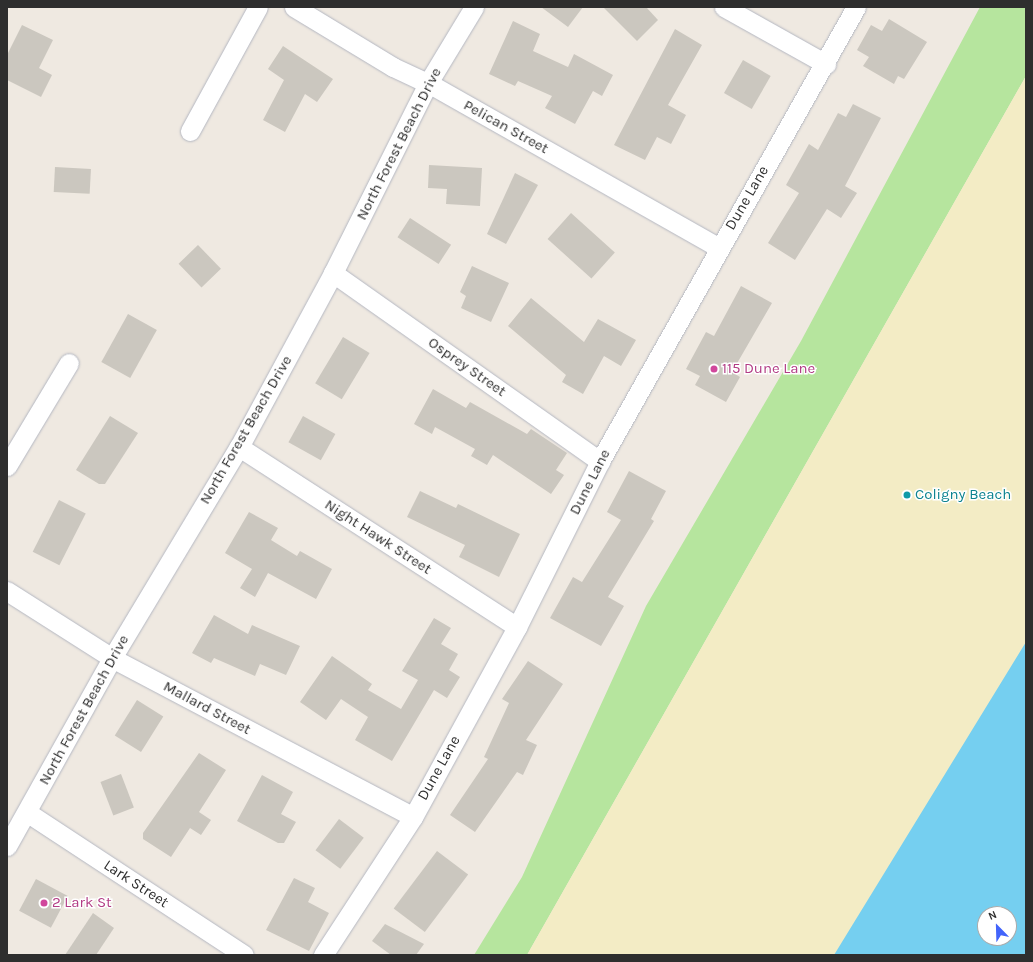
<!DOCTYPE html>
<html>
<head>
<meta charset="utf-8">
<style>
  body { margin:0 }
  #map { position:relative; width:1033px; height:962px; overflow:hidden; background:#efe9e1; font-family:Karla,sans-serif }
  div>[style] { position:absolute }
  .green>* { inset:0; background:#b6e59e }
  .sand>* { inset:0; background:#f3ecc5 }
  .water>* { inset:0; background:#75cff0 }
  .building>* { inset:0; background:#cbc7bf; transform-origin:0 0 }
  .roads { filter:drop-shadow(0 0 1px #b4b7c1) drop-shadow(0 0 1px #b4b7c1) }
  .minor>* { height:19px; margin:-9.5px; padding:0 9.5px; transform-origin:9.5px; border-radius:9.5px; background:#fff }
  .dots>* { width:11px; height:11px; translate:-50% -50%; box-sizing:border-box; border:2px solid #fff; border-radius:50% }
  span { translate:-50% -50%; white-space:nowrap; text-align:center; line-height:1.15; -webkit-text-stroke:3px #fff; paint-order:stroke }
  .street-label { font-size:15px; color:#2e2e2e }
  .hotel-label { font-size:15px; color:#b23c85 }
  .left { translate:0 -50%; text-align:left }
  .culture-label { font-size:15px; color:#0d838f }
  .frame { position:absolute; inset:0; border:8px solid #2e2e2e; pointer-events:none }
  .north { position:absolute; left:977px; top:906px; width:40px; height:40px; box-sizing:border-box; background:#fff; border:1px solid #ababab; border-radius:50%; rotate:337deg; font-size:11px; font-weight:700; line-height:16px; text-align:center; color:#2e2e2e }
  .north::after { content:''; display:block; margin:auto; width:14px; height:18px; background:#4264fb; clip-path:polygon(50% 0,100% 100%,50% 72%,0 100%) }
</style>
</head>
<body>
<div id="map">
  <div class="green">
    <div style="clip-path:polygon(980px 7px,1026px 7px,1026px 76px,527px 955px,474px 955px,522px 877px,646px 606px,801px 341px)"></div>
  </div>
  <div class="sand">
    <div style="clip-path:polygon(evenodd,1026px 76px,1026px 955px,527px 955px,1026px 76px,985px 914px,1009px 914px,1009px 938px,985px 938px,985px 914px)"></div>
  </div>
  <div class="water">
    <div style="clip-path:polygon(evenodd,1026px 642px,1026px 955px,834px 955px,1026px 642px,985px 914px,1009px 914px,1009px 938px,985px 938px,985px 914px)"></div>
  </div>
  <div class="building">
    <div style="clip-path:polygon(541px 7px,583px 7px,568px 27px)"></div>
    <div style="clip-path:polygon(603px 7px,646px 7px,658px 20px,637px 41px)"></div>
    <div style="clip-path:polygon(889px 19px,927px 42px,904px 79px,898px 76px,894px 84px,863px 66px,869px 57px,857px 50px,871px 25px,882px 31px)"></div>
    <div style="clip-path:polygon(513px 21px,540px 34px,533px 51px,568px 67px,574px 54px,613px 75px,602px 96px,593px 91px,575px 124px,545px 108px,552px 96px,518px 81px,515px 86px,489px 74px)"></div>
    <div style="clip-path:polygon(22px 25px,53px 40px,39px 68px,52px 75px,41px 97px,7px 80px,7px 55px)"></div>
    <div style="clip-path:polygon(675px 29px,702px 45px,668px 105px,686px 115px,671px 144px,657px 137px,645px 160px,614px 145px)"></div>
    <div style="clip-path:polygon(283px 46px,333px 79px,317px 102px,305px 94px,285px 132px,263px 120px,284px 80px,268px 69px)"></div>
    <div style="left:743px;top:60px;width:32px;height:38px;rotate:30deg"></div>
    <div style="clip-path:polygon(853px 104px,881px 118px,845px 186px,857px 193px,841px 218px,827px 209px,795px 260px,768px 243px,799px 193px,786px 185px,809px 144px,818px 150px,838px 113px,846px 117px)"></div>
    <div style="clip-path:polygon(429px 165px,482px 168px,480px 206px,446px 204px,447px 189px,428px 188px)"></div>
    <div style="left:55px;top:167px;width:36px;height:25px;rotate:3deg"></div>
    <div style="clip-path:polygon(515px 173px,538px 185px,506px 244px,487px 234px)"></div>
    <div style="left:571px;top:213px;width:59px;height:35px;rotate:42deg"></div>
    <div style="left:410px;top:218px;width:49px;height:23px;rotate:33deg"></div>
    <div style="left:198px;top:245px;width:33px;height:27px;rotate:46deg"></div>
    <div style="clip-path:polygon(472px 266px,509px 283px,491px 322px,461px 308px,466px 296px,460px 292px)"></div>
    <div style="clip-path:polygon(741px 286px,772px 303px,732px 372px,740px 377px,726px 402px,695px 385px,700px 376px,686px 369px,706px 332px,714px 336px)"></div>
    <div style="clip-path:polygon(531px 298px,584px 342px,598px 319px,636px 340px,621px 366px,604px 356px,583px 394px,562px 382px,566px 375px,508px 326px)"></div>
    <div style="left:128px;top:314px;width:33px;height:55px;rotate:29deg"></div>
    <div style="left:343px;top:337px;width:31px;height:54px;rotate:31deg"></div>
    <div style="clip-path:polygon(433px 389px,466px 408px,470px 402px,527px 434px,531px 429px,567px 453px,556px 470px,564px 475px,551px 494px,493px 455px,487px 465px,471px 456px,475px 449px,435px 427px,432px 434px,414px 424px)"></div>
    <div style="clip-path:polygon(110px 416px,138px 433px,105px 484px,99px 484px,76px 470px)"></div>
    <div style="left:303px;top:416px;width:37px;height:30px;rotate:29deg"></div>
    <div style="clip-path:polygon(629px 471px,666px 491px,651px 519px,654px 521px,608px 597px,624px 606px,601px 646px,550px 618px,573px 577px,582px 582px,621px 520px,607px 512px)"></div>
    <div style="clip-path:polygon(420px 491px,456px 508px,458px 504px,520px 534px,499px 577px,459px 557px,465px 545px,407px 517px)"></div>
    <div style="left:59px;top:500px;width:30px;height:58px;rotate:27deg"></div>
    <div style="clip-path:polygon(249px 512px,278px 528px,271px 540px,297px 556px,300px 551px,332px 569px,316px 599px,268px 573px,255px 597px,240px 588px,252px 569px,225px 553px)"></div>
    <div style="clip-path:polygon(214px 615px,248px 634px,252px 625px,300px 646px,286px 675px,260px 664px,255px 676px,214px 658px,211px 663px,192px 653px)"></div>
    <div style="clip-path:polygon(434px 618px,451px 628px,441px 644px,458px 654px,449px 670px,460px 677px,447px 698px,434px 690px,392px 761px,355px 740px,368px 717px,341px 699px,326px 720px,300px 702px,332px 656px,372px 684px,368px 690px,401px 709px,418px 680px,402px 671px)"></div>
    <div style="clip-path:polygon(528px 661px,563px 684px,526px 740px,537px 745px,523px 775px,517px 772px,475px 832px,450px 815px,488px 759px,484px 757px,509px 703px,502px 699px)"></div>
    <div style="left:137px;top:700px;width:31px;height:42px;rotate:32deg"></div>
    <div style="clip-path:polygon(199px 753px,226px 770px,199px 812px,211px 820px,201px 835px,190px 828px,171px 857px,143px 839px,143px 833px)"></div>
    <div style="left:121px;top:774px;width:36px;height:22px;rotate:69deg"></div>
    <div style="clip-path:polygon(262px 775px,293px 792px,281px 814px,296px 822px,284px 843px,278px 843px,237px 821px)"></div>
    <div style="left:339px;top:819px;width:31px;height:39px;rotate:37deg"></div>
    <div style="left:437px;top:851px;width:39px;height:72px;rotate:37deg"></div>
    <div style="clip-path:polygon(294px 878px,315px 888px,308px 902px,329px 913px,309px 951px,266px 930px)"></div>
    <div style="left:36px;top:879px;width:36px;height:36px;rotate:28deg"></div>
    <div style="clip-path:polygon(93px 913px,114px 928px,96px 955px,65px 955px)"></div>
    <div style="clip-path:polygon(385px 924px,424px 944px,416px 955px,391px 955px,372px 941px)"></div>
  </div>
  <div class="roads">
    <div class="minor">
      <div style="left:294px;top:7px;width:116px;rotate:31.2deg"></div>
      <div style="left:393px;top:67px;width:38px;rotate:25deg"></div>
      <div style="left:428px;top:83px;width:333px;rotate:29.5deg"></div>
      <div style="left:724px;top:7px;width:117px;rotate:29.2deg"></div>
      <div style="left:190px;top:131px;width:141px;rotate:-61.3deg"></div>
      <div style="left:333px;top:273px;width:327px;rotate:35.2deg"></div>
      <div style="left:239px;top:447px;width:331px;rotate:32.9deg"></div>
      <div style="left:7px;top:466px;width:120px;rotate:-59deg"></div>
      <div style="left:7px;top:591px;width:125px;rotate:32.5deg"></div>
      <div style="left:112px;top:658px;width:340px;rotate:27.8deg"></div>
      <div style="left:28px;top:813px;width:258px;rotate:33.3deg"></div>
      <div style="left:7px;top:846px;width:215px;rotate:-60.8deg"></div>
      <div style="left:112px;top:658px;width:246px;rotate:-59deg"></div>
      <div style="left:239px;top:447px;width:198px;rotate:-61.6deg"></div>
      <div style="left:333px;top:273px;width:212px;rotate:-63.4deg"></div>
      <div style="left:428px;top:83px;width:89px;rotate:-58.8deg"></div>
      <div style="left:323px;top:955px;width:165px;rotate:-56.9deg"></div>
      <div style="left:413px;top:817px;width:217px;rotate:-61.3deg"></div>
      <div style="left:517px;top:627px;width:186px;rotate:-63.4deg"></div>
      <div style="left:600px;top:461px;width:521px;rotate:-60.58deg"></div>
    </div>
  </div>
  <div class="dots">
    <div style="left:714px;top:369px;background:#d1479c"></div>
    <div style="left:907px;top:495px;background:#0f9aa8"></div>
    <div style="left:44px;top:903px;background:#d1479c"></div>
  </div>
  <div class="street-label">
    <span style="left:506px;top:127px;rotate:29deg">Pelican Street</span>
    <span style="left:399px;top:144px;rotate:-63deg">North Forest Beach Drive</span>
    <span style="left:747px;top:198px;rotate:-60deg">Dune Lane</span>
    <span style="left:467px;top:367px;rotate:35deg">Osprey Street</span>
    <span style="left:246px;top:430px;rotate:-60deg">North Forest Beach Drive</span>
    <span style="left:590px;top:482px;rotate:-63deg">Dune Lane</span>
    <span style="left:378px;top:537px;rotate:33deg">Night Hawk Street</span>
    <span style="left:207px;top:708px;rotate:28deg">Mallard Street</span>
    <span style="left:84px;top:710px;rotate:-61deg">North Forest Beach Drive</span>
    <span style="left:439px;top:768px;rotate:-61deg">Dune Lane</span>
    <span style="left:136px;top:884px;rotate:33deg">Lark Street</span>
  </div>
  <div class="hotel-label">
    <span class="left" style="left:722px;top:369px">115 Dune Lane</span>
    <span class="left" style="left:52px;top:903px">2 Lark St</span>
  </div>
  <div class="culture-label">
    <span class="left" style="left:915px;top:495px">Coligny Beach</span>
  </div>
  <div class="frame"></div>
  <div class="north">N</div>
</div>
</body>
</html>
